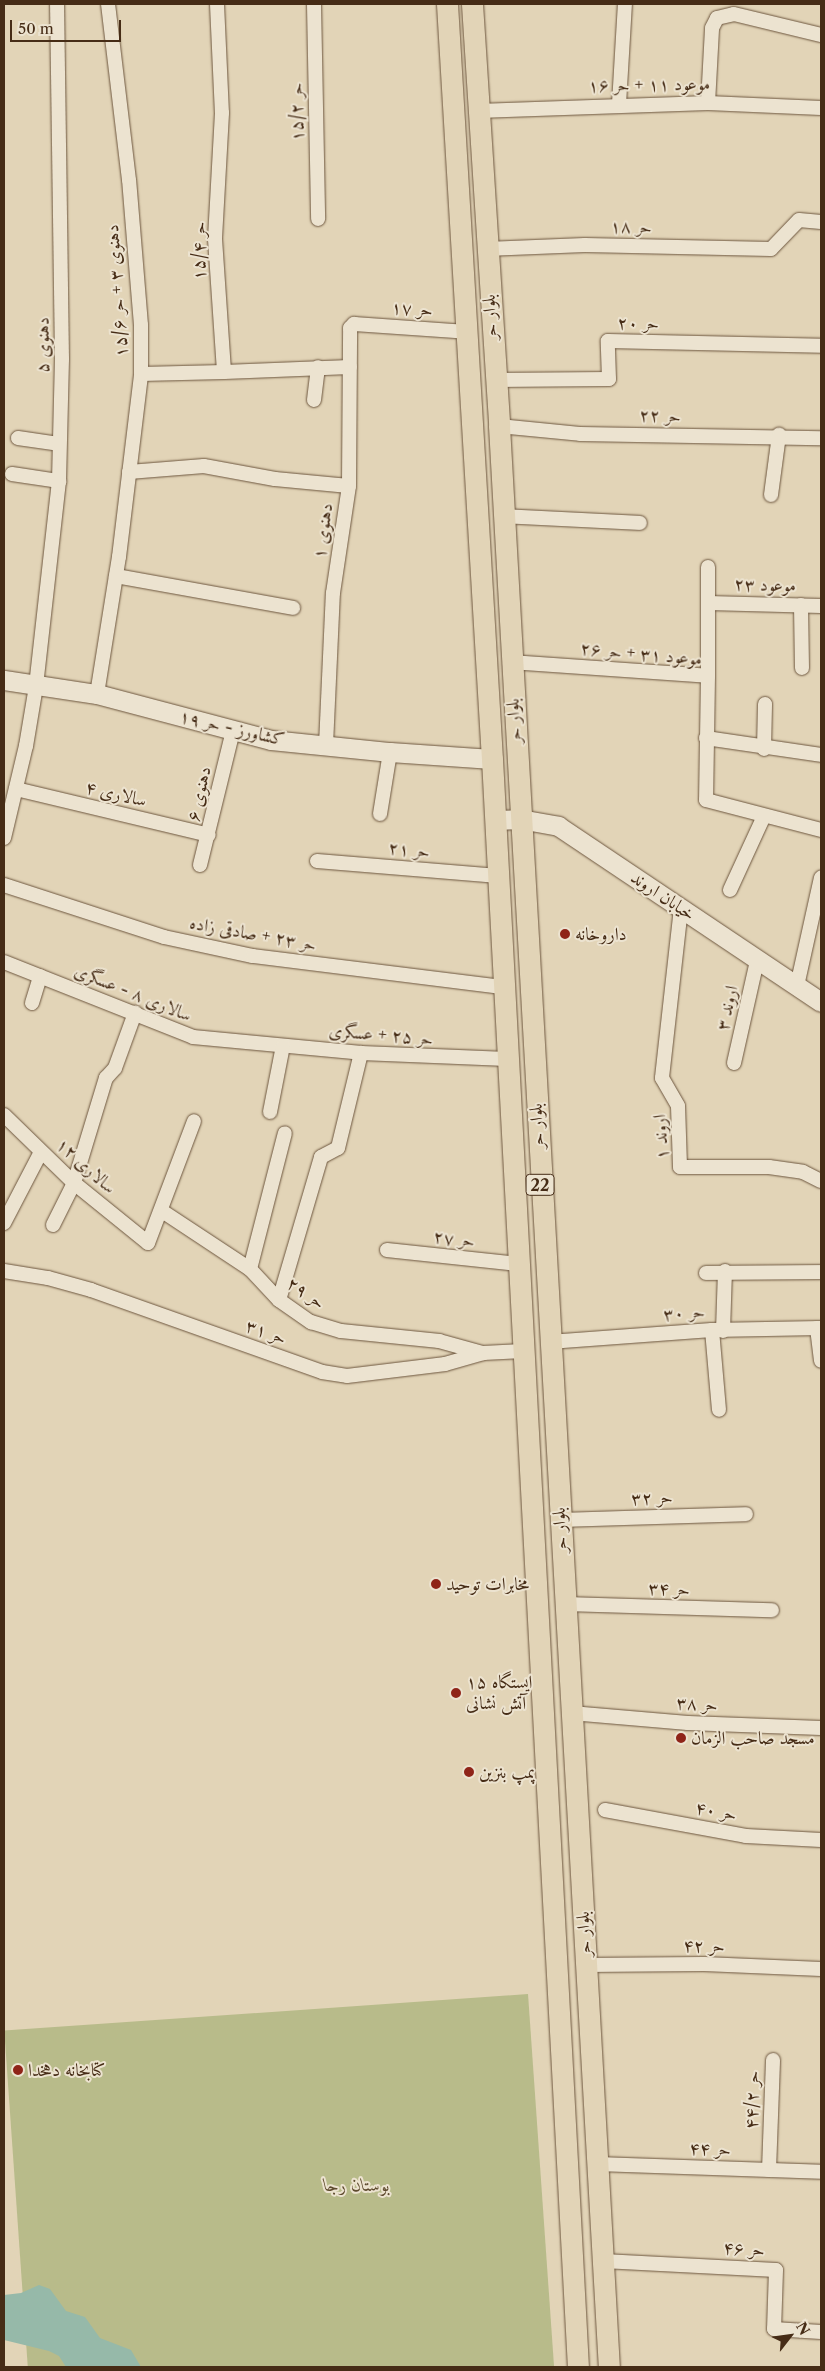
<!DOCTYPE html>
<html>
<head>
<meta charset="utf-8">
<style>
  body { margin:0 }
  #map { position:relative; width:825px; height:2371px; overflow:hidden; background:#e2d4b7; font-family:"Libre Caslon Text",Amiri,serif }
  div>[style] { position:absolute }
  .green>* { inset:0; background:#b8bb8a; transform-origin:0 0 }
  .water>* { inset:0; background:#96b9a9 }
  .roads { filter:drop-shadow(0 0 1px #6d563e) drop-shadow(0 0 1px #6d563e) }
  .street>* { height:14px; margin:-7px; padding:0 7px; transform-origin:7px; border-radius:7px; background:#ece3d0 }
  .secondary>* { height:19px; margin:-9.5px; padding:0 9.5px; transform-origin:9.5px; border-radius:9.5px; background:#ece3d0 }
  .primary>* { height:21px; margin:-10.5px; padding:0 10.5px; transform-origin:10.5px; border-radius:10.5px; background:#e2d4b7 }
  .dots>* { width:14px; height:14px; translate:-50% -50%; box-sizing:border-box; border:2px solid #ece3d0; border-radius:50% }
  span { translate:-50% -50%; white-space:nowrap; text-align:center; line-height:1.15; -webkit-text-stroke:4px #ece3d0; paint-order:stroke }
  .shield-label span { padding:1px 4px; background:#ece3d0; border:1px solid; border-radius:4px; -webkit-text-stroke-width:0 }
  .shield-label { font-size:16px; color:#462c16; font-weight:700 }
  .street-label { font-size:18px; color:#462c16 }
  .poi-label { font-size:18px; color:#462c16 }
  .left { translate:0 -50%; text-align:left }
  .park-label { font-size:18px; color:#5d492d; font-style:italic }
  .frame { position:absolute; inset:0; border:5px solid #462c16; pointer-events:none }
  .north { position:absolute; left:765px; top:2311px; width:50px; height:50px; -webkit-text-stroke:4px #ece3d0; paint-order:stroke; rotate:60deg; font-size:14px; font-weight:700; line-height:20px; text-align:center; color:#462c16 }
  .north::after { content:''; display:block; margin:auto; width:18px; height:22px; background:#462c16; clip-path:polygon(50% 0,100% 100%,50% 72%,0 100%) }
  .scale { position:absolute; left:10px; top:20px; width:111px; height:22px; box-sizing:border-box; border:2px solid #462c16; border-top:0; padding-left:6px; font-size:15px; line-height:18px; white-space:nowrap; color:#462c16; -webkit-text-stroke:4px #ece3d0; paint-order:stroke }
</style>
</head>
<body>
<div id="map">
  <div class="green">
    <div style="left:528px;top:1994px;width:374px;height:525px;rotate:86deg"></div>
  </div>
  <div class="water">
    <div style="clip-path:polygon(39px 2285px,50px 2289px,66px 2311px,85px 2317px,100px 2338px,131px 2350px,141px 2367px,66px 2367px,59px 2356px,49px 2351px,4px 2340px,4px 2295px,21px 2293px)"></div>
  </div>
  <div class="roads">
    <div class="street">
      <div style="left:217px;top:4px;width:109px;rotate:87.4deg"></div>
      <div style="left:222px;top:113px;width:126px;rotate:93.2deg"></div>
      <div style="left:215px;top:239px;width:133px;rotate:86.1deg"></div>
      <div style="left:224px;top:372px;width:126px;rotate:-2.3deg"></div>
      <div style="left:314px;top:4px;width:215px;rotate:88.9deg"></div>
      <div style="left:708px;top:103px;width:75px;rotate:-86.9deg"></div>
      <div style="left:712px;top:28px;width:11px;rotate:-63deg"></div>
      <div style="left:717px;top:18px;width:17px;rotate:-13deg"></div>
      <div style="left:734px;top:14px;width:89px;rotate:13.6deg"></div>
      <div style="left:619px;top:104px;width:100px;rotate:-86.6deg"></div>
      <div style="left:478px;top:111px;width:230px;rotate:-2deg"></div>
      <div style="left:708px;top:103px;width:113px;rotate:2.5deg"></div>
      <div style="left:486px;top:249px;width:99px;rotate:-2.3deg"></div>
      <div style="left:585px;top:245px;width:186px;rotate:1.2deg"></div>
      <div style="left:771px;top:249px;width:40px;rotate:-46deg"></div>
      <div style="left:799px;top:220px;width:22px;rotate:5deg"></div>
      <div style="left:141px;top:374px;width:83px;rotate:-1.4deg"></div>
      <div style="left:494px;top:380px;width:115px;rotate:-0.5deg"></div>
      <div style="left:609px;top:379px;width:38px;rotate:-92deg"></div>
      <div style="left:608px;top:341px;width:213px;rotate:1.3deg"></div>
      <div style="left:314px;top:400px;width:33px;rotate:-83deg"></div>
      <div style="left:499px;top:426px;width:81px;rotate:5.6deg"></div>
      <div style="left:580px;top:434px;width:241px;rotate:1deg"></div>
      <div style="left:18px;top:438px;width:41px;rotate:8.3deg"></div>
      <div style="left:129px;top:472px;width:75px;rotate:-4.6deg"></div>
      <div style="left:204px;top:466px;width:72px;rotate:10.4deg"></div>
      <div style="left:275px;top:479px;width:74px;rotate:5.4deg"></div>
      <div style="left:12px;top:474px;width:48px;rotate:8.5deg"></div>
      <div style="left:771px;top:495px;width:61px;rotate:-82.4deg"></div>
      <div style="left:503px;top:516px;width:137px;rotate:2.9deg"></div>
      <div style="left:116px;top:576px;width:180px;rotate:10.2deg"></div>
      <div style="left:708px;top:603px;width:113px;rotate:1.5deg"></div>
      <div style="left:801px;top:605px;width:63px;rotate:89.1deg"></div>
      <div style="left:510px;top:662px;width:198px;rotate:4deg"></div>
      <div style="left:708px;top:676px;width:124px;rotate:90.9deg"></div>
      <div style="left:706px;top:800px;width:119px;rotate:14.6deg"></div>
      <div style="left:708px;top:676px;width:109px;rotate:-90deg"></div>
      <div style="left:97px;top:694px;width:139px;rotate:-80.9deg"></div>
      <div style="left:119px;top:557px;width:184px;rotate:-83.1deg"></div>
      <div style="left:141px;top:374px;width:49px;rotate:-90deg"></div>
      <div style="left:141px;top:325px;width:145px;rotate:-94.7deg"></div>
      <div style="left:129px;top:180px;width:177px;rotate:-96.8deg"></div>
      <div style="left:706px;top:738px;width:116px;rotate:8.4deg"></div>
      <div style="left:326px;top:745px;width:152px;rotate:-87.4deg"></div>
      <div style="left:333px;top:593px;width:108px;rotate:-81.5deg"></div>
      <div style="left:349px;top:486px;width:158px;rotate:-89.6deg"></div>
      <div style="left:350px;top:328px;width:6px;rotate:-45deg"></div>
      <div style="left:354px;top:324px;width:113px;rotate:4deg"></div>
      <div style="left:764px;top:749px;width:45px;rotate:-88.7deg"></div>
      <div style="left:16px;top:789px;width:198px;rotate:13.4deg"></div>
      <div style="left:380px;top:814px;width:63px;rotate:-80.8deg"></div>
      <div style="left:4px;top:838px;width:95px;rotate:-76.6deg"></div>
      <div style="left:26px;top:746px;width:61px;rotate:-80.5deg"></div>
      <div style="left:36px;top:686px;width:206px;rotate:-83.6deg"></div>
      <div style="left:59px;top:481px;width:122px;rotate:-88.6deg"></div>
      <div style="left:62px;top:359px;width:355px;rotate:-90.8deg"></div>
      <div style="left:317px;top:861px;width:182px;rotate:4.7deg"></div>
      <div style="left:200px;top:865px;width:138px;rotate:-76.2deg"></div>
      <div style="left:4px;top:885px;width:168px;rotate:18deg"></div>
      <div style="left:164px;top:937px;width:91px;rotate:12.1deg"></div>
      <div style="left:253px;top:956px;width:252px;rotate:7.1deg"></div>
      <div style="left:730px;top:890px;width:81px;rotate:-65.3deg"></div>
      <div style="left:681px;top:908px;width:171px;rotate:96.4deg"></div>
      <div style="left:662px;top:1078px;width:32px;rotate:60deg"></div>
      <div style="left:678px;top:1106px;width:61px;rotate:88.1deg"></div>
      <div style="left:680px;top:1167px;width:89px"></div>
      <div style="left:769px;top:1167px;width:34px;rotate:8deg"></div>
      <div style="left:803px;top:1172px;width:20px;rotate:27deg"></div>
      <div style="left:4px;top:962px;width:203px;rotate:21.6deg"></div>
      <div style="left:193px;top:1037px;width:169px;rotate:5.4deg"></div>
      <div style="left:361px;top:1053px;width:146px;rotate:2.4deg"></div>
      <div style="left:797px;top:986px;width:111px;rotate:-77.5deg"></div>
      <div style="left:32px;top:1003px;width:28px;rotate:-73deg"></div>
      <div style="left:734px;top:1063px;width:105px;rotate:-77.3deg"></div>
      <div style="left:270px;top:1112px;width:67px;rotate:-78.9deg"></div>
      <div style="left:4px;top:1115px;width:98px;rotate:44.2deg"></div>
      <div style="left:74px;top:1183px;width:95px;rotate:39deg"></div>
      <div style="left:148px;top:1243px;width:130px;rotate:-69.3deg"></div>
      <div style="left:162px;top:1211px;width:105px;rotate:33.4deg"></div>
      <div style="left:250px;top:1269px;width:42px;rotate:46.9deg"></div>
      <div style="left:279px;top:1300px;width:39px;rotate:35deg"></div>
      <div style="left:311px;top:1322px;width:31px;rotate:17deg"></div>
      <div style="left:341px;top:1331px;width:99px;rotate:5.8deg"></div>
      <div style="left:439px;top:1341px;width:46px;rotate:15.3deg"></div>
      <div style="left:4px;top:1223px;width:80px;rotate:-62.5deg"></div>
      <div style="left:53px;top:1225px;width:47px;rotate:-63.4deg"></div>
      <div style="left:74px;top:1183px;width:110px;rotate:-73.1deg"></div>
      <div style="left:106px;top:1078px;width:13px;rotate:-48deg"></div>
      <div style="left:115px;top:1068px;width:59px;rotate:-70deg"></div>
      <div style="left:387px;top:1250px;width:132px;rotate:6.1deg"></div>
      <div style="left:250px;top:1269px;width:140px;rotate:-75.6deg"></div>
      <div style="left:4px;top:1271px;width:45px;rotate:9deg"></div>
      <div style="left:48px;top:1278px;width:45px;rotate:15.6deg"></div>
      <div style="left:91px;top:1290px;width:245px;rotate:19.5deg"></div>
      <div style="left:322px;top:1372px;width:25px;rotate:9deg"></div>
      <div style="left:347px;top:1376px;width:99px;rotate:-7deg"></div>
      <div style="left:445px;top:1364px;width:40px;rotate:-16deg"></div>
      <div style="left:483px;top:1353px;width:40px;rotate:-2.9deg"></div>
      <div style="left:706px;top:1273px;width:115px;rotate:-0.5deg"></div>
      <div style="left:279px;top:1300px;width:149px;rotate:-73.6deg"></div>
      <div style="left:321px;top:1157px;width:19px;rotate:-28deg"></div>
      <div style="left:338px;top:1148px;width:98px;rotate:-76.4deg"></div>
      <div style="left:817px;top:1328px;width:33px;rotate:83deg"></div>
      <div style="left:712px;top:1330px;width:80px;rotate:85deg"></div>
      <div style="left:723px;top:1331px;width:60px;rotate:-88.1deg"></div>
      <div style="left:549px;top:1342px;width:163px;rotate:-4.2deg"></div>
      <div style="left:712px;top:1330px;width:109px;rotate:-1.1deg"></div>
      <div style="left:559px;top:1520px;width:187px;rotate:-1.8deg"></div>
      <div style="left:564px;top:1604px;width:208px;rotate:1.7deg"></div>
      <div style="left:571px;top:1713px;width:117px;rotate:4.9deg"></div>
      <div style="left:688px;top:1723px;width:133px;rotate:2.2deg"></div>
      <div style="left:605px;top:1810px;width:143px;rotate:10.4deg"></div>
      <div style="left:746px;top:1836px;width:75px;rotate:3.1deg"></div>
      <div style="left:585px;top:1965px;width:119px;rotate:-0.5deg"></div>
      <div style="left:704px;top:1964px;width:117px;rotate:2.4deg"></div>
      <div style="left:597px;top:2164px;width:224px;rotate:2deg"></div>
      <div style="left:769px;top:2170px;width:110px;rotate:-87.9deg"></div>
      <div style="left:603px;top:2261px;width:173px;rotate:3deg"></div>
      <div style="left:776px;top:2270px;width:59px;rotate:91.9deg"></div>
      <div style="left:774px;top:2329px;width:47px;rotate:3.7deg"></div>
    </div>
    <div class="secondary">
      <div style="left:4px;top:680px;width:94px;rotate:8.6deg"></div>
      <div style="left:97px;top:694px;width:180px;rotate:14.8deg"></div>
      <div style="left:271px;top:740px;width:120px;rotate:5.8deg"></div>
      <div style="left:390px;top:752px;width:102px;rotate:3.9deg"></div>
      <div style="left:495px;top:820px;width:25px;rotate:-2deg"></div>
      <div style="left:520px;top:819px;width:39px;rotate:10deg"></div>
      <div style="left:558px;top:826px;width:316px;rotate:33.8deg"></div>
    </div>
    <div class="primary">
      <div style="left:447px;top:4px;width:756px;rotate:86.59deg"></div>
      <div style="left:492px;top:759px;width:1610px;rotate:86.94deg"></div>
      <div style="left:472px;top:4px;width:423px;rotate:86.3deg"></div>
      <div style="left:499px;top:426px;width:1944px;rotate:86.76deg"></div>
    </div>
  </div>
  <div class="dots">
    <div style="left:565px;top:934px;background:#8f2418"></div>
    <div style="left:436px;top:1584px;background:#8f2418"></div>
    <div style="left:456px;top:1693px;background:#8f2418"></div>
    <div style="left:681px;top:1738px;background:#8f2418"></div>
    <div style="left:469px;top:1772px;background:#8f2418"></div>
    <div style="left:18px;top:2070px;background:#8f2418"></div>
  </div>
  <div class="shield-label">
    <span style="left:540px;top:1185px">22</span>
  </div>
  <div class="street-label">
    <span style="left:649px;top:85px;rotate:-1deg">موعود ۱۱ + حر ۱۶</span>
    <span style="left:297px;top:112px;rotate:-91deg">حر ۱۵/۲</span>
    <span style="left:631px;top:227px;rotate:1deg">حر ۱۸</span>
    <span style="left:199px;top:251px;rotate:-90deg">حر ۱۵/۴</span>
    <span style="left:117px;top:291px;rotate:-94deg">دهنوی ۳ + حر ۱۵/۶</span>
    <span style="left:412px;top:309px;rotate:4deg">حر ۱۷</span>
    <span style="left:490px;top:317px;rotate:-93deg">بلوار حر</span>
    <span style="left:638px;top:323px">حر ۲۰</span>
    <span style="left:43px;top:345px;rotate:-90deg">دهنوی ۵</span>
    <span style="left:660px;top:416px;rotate:1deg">حر ۲۲</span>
    <span style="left:323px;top:531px;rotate:-82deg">دهنوی ۱</span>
    <span style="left:765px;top:585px;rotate:1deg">موعود ۲۳</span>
    <span style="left:641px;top:654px;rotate:5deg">موعود ۳۱ + حر ۲۶</span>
    <span style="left:514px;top:721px;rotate:-93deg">بلوار حر</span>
    <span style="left:232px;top:728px;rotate:13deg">کشاورز - حر ۱۹</span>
    <span style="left:116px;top:794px;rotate:13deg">سالاری ۴</span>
    <span style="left:199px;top:794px;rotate:-77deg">دهنوی ۶</span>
    <span style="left:409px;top:850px;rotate:5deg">حر ۲۱</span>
    <span style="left:663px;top:896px;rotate:34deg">خیابان اروند</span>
    <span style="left:253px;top:934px;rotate:10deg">حر ۲۳ + صادقی زاده</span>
    <span style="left:133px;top:993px;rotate:22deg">سالاری ۸ - عسگری</span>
    <span style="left:727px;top:1008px;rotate:-77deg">اروند ۳</span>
    <span style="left:381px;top:1035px;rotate:5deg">حر ۲۵ + عسگری</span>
    <span style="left:537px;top:1126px;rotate:-93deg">بلوار حر</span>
    <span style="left:661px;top:1137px;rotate:-94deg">اروند ۱</span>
    <span style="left:86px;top:1166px;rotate:42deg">سالاری ۱۲</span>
    <span style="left:454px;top:1239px;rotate:6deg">حر ۲۷</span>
    <span style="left:306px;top:1293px;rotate:34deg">حر ۲۹</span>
    <span style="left:684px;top:1313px;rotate:-4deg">حر ۳۰</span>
    <span style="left:266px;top:1332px;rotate:19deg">حر ۳۱</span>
    <span style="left:652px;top:1498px;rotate:-2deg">حر ۳۲</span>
    <span style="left:560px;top:1530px;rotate:-93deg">بلوار حر</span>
    <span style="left:669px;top:1589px;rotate:2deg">حر ۳۴</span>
    <span style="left:697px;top:1704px;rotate:3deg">حر ۳۸</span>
    <span style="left:716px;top:1811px;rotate:10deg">حر ۴۰</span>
    <span style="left:584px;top:1934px;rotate:-93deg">بلوار حر</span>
    <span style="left:704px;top:1946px;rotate:1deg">حر ۴۲</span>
    <span style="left:752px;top:2100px;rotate:-88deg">حر ۴۴/۲</span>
    <span style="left:710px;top:2149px;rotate:2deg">حر ۴۴</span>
    <span style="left:744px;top:2249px;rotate:4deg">حر ۴۶</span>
  </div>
  <div class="poi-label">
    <span class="left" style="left:575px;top:934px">داروخانه</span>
    <span class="left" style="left:446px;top:1584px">مخابرات توحید</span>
    <span class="left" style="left:466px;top:1693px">ایستگاه ۱۵<br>آتش نشانی</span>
    <span class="left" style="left:691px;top:1738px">مسجد صاحب الزمان</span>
    <span class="left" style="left:479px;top:1772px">پمپ بنزین</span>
    <span class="left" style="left:28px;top:2070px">کتابخانه دهخدا</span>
  </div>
  <div class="park-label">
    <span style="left:357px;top:2185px">بوستان رجا</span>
  </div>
  <div class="frame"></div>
  <div class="north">N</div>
  <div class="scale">50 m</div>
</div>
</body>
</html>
